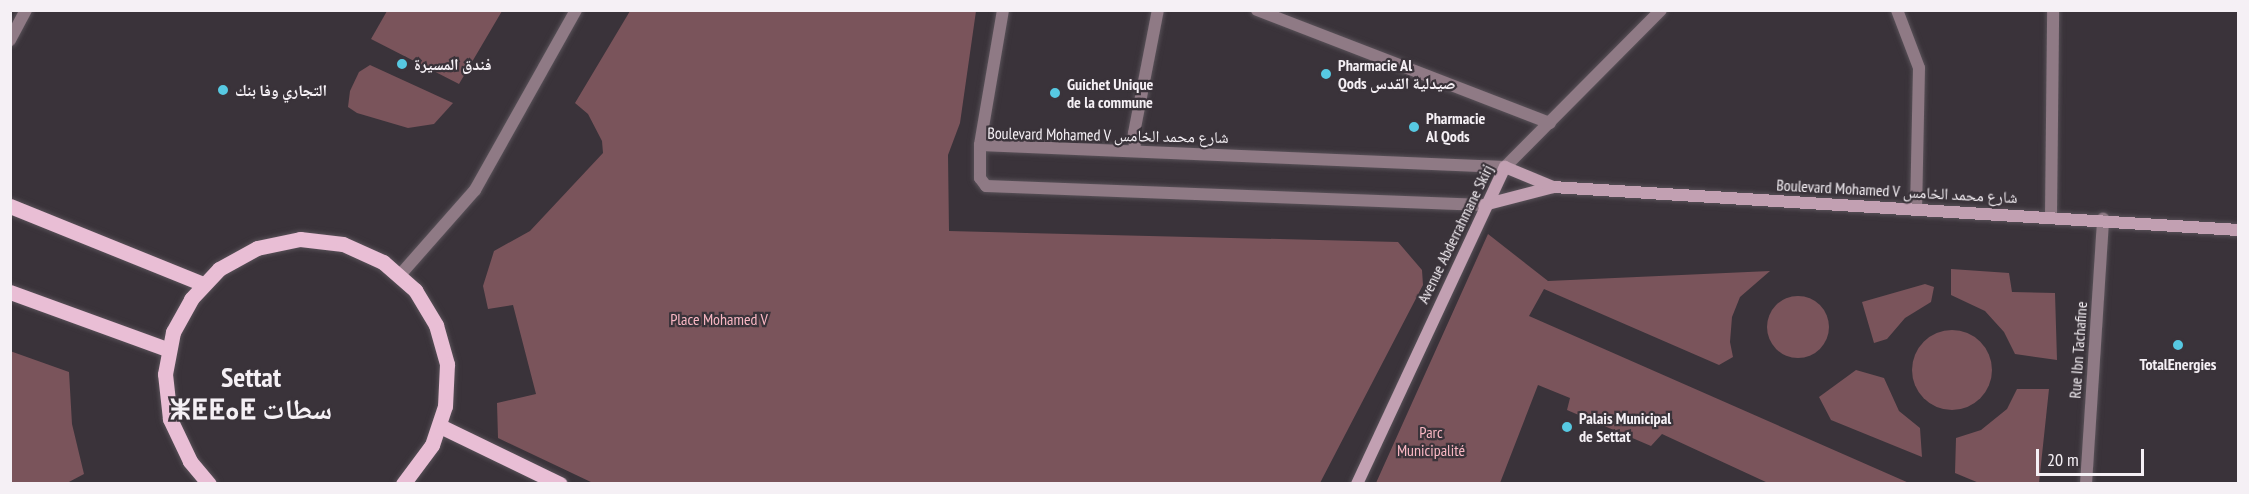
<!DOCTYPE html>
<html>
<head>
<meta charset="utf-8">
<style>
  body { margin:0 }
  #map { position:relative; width:2249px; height:494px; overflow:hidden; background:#3a333a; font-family:"PT Sans Narrow","Noto Naskh Arabic","Noto Sans Tifinagh",sans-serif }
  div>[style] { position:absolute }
  .green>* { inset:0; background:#7a545b }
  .round { border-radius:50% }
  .roads { filter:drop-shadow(0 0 2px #585158) drop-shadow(0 0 2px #585158) }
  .minor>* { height:12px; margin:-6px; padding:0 6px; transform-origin:6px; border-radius:6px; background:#8f7a85 }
  .tertiary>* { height:12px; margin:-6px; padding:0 6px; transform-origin:6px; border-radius:6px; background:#8f7a85 }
  .secondary>* { height:12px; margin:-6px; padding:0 6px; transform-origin:6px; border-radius:6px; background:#c2a0b2 }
  .primary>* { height:15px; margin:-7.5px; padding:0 7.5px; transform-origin:7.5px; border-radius:7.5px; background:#e9bed5 }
  .dots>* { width:16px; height:16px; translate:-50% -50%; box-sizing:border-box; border:3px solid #3a333a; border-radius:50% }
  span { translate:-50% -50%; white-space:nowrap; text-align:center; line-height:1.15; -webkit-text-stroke:4.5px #3a333a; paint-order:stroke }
  .poi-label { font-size:16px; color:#f5f0f5; font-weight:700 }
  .left { translate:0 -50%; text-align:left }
  .street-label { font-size:16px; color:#f5f0f5 }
  .park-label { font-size:16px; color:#fab8c4 }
  .town-label { font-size:28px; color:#f5f0f5; font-weight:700 }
  .frame { position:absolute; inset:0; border:12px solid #f5f0f5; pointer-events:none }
  .scale { position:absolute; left:2036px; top:449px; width:108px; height:27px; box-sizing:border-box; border:3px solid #f5f0f5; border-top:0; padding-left:8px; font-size:18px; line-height:21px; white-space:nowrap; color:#f5f0f5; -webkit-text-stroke:4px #3a333a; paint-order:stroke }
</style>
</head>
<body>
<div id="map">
  <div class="green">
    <div style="clip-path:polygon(387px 11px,387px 10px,502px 11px,459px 84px,371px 39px)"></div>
    <div style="clip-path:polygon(630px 11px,976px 11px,960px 123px,948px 155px,949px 231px,1398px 242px,1422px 270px,1423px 285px,1320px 483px,593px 483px,498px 438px,497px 403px,536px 394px,513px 305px,488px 309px,483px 286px,494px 251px,530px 231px,603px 153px,602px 141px,588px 114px,575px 103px)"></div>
    <div style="clip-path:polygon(370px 65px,453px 103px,434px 124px,408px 128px,357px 113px,348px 107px,350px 91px,359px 72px)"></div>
    <div style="clip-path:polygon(1488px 234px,1548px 281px,1770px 271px,1740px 297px,1732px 317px,1730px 342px,1733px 357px,1719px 365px,1544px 289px,1529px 316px,1909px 483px,1768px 483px,1662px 434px,1651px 446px,1567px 410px,1570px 398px,1538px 385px,1500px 483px,1376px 483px)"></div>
    <div style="clip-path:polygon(1951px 269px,2009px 273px,2012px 292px,2055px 293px,2057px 360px,2015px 354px,2004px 332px,1985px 311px,1951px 295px)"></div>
    <div style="clip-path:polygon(1925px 284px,1934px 287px,1931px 302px,1905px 318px,1887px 339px,1874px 343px,1862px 302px)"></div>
    <div class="round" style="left:1767px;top:296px;width:62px;height:62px"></div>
    <div class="round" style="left:1912px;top:330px;width:80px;height:80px"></div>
    <div style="clip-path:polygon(10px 351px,69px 372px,72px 424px,84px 474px,67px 483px,11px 483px)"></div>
    <div style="clip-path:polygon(1856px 370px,1884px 378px,1899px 411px,1920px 428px,1922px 457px,1831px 420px,1819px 397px)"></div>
    <div style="clip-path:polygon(2017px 389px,2049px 389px,2039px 483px,1979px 483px,1955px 473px,1956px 438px,1981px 430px,2007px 409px)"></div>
  </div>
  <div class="roads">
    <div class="minor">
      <div style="left:1003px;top:10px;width:137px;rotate:99.7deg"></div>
      <div style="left:980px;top:145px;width:33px;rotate:90deg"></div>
      <div style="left:980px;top:178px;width:10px;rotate:53deg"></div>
      <div style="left:986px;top:186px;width:498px;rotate:2.2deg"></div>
      <div style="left:1257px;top:10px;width:314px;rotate:21.1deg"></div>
      <div style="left:1897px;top:10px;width:62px;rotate:69.2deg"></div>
      <div style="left:1919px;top:68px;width:141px;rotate:91.2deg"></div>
      <div style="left:980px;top:145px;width:525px;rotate:2.4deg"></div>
      <div style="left:1505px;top:167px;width:221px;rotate:-45.2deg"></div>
      <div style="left:1135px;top:150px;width:17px;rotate:-93deg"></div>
      <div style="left:1134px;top:133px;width:125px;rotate:-79deg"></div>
      <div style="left:2051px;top:216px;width:206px;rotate:-89.4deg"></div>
      <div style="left:2086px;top:484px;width:266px;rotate:-86.3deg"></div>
    </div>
    <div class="tertiary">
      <div style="left:10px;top:40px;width:34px;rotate:-62deg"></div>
      <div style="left:400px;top:275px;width:113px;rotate:-48.6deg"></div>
      <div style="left:475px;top:190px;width:206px;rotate:-60.7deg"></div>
    </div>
    <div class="secondary">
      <div style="left:1484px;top:205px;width:71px;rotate:-14.6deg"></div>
      <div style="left:1553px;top:187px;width:686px;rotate:3.59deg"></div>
      <div style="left:1357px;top:484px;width:350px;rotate:-65deg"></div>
      <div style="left:1505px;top:167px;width:52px;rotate:22.6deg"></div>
    </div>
    <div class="primary">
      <div style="left:10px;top:206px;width:208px;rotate:22deg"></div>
      <div style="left:10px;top:292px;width:169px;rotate:20deg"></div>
      <div style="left:440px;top:426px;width:133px;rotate:25.8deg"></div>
      <div style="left:209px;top:484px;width:30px;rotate:-130deg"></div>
      <div style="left:190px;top:461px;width:47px;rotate:-115.5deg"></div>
      <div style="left:170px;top:419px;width:45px;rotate:-96.3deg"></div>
      <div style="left:165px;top:374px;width:43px;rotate:-79.2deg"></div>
      <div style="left:173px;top:332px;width:38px;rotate:-61deg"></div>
      <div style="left:191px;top:299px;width:41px;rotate:-47deg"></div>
      <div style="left:219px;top:269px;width:43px;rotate:-28.9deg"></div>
      <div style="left:257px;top:248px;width:44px;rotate:-11.8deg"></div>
      <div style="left:300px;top:239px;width:43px;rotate:6.6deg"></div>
      <div style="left:343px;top:244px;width:44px;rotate:24.2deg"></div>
      <div style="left:383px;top:262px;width:43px;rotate:41.2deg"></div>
      <div style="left:415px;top:290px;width:41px;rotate:59deg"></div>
      <div style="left:436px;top:325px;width:41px;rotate:74.2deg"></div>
      <div style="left:447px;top:364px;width:42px;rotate:92.7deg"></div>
      <div style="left:445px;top:406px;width:41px;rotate:108.4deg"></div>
      <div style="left:432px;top:445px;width:49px;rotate:126.6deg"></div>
    </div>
  </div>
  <div class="dots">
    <div style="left:402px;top:64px;background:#57c9e2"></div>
    <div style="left:1326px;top:74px;background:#57c9e2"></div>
    <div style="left:223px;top:90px;background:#57c9e2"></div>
    <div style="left:1055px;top:93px;background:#57c9e2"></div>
    <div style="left:1414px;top:127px;background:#57c9e2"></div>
    <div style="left:2178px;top:345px;background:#57c9e2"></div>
    <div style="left:1567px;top:427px;background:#57c9e2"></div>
  </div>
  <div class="poi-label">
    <span class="left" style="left:414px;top:64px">فندق المسيرة</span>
    <span class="left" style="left:1338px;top:74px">Pharmacie Al<br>Qods صيدلية القدس</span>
    <span class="left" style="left:1067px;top:93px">Guichet Unique<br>de la commune</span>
    <span class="left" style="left:235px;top:90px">التجاري وفا بنك</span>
    <span class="left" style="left:1426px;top:127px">Pharmacie<br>Al Qods</span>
    <span style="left:2178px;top:364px">TotalEnergies</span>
    <span class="left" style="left:1579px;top:427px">Palais Municipal<br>de Settat</span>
  </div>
  <div class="street-label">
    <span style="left:1108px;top:135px;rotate:1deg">Boulevard Mohamed V شارع محمد الخامس</span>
    <span style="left:1897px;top:191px;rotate:3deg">Boulevard Mohamed V شارع محمد الخامس</span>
    <span style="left:1455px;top:234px;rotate:-64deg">Avenue Abderrahmane Skirj</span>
    <span style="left:2078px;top:350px;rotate:-86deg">Rue Ibn Tachafine</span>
  </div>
  <div class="park-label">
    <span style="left:719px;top:319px">Place Mohamed V</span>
    <span style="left:1431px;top:441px">Parc<br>Municipalité</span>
  </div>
  <div class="town-label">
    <span style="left:251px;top:393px">Settat<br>ⵥⵟⵟⴰⵟ سطات</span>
  </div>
  <div class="frame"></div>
  <div class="scale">20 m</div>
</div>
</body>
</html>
